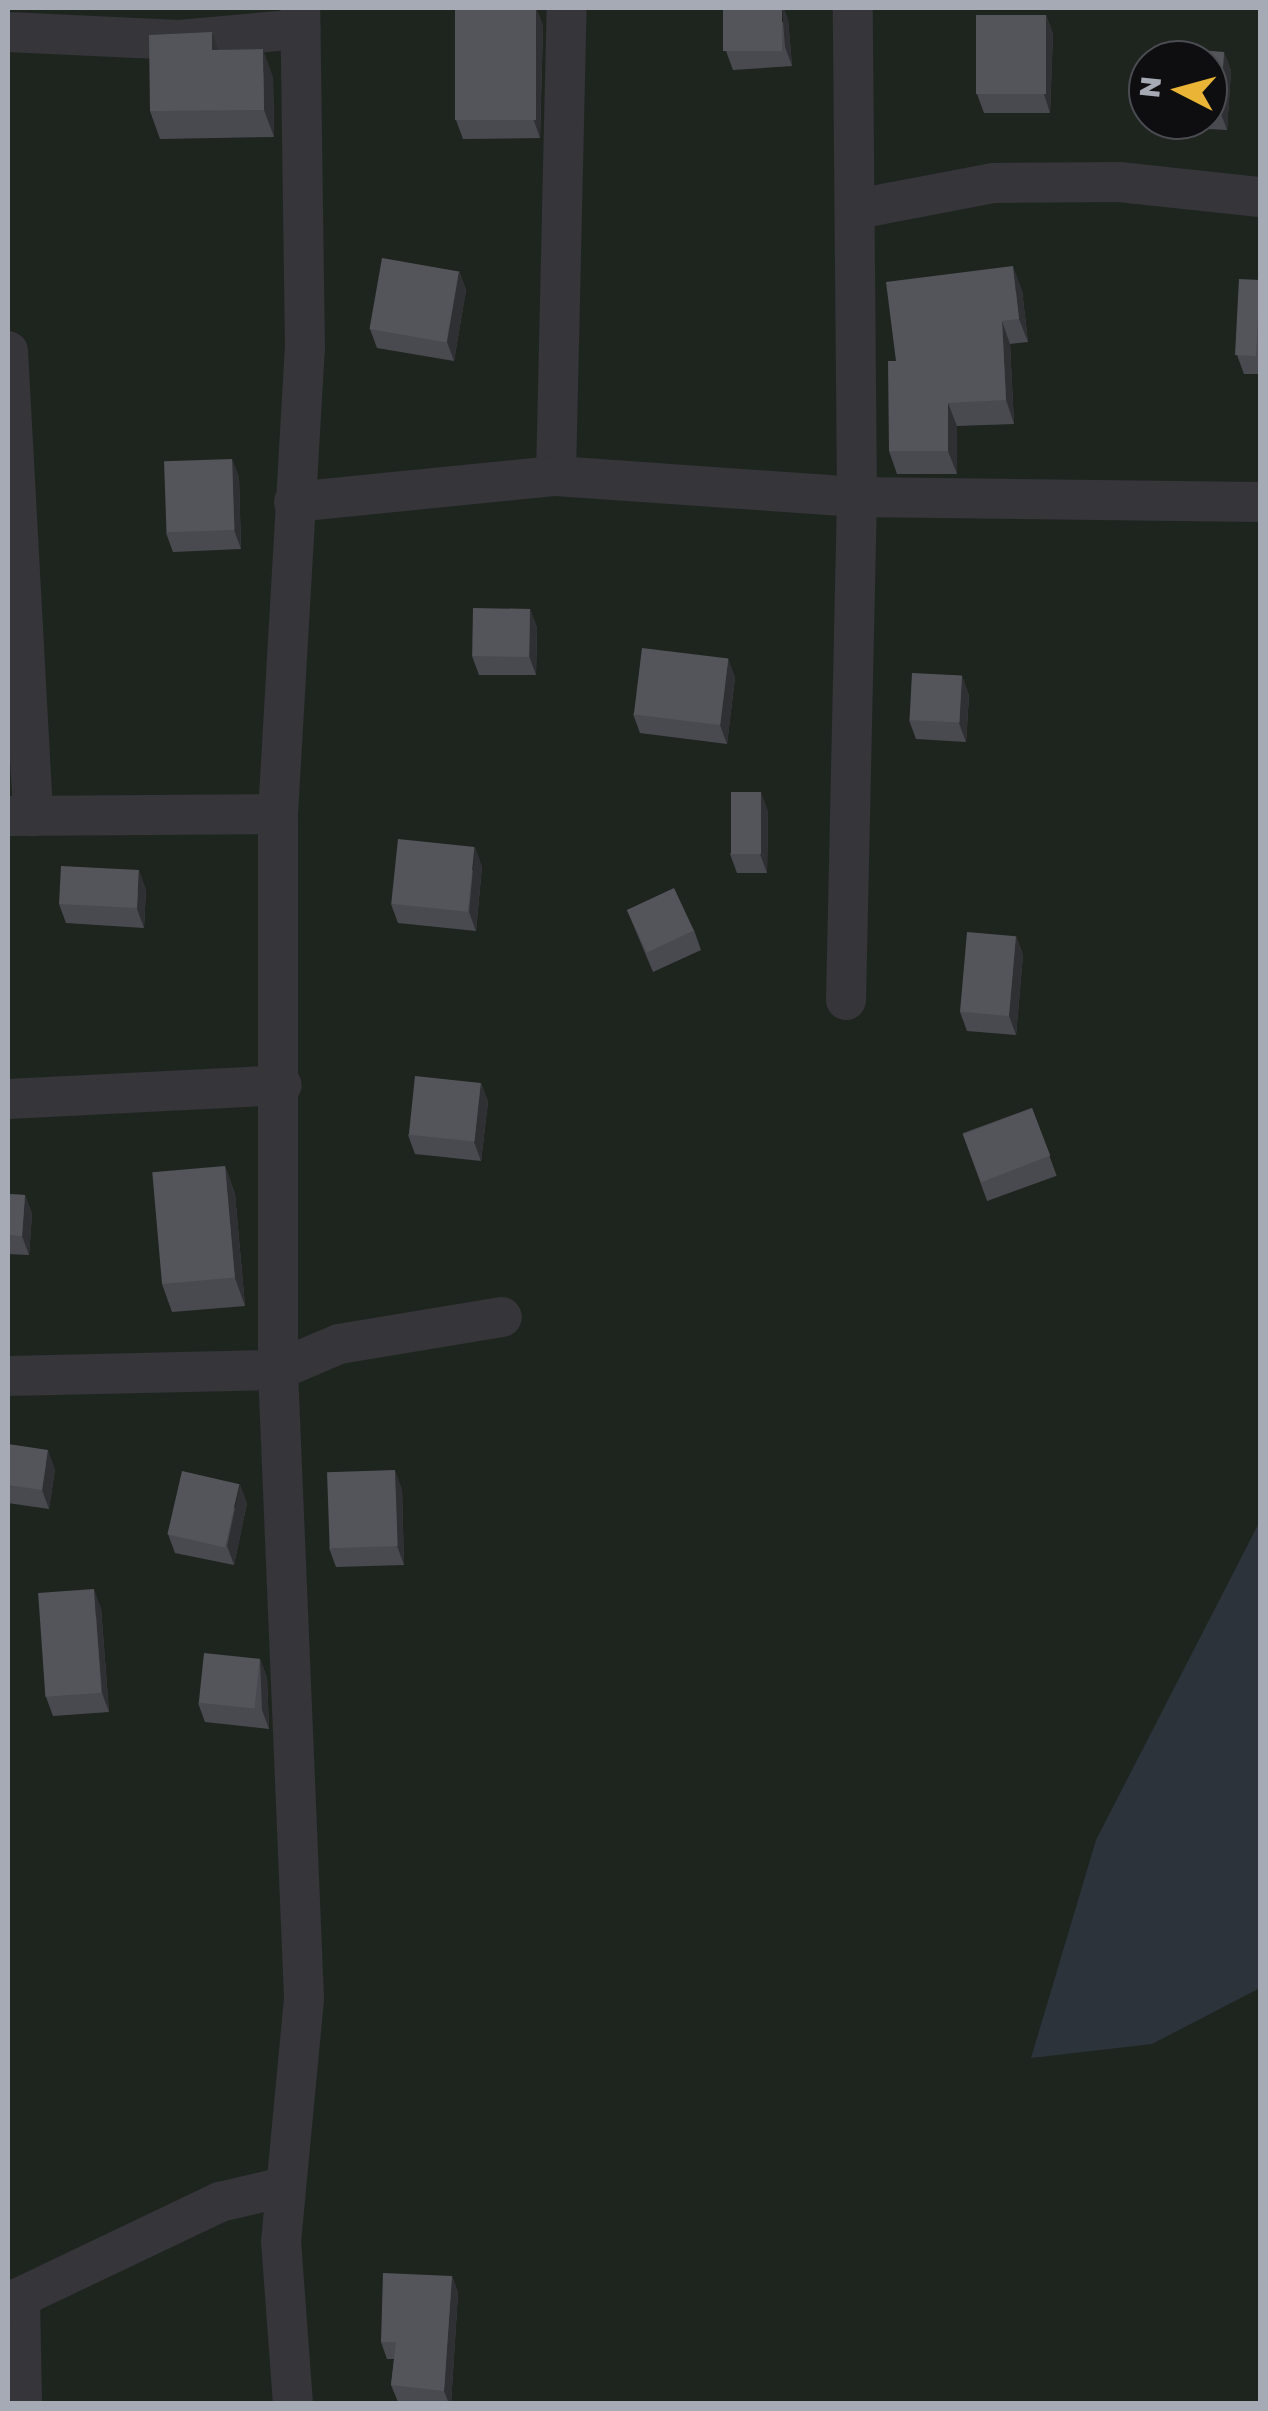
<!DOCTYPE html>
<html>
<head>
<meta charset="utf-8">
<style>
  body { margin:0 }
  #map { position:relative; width:1268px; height:2411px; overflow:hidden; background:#131315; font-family:"Golos Text",sans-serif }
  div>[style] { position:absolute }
  .green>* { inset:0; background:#1e251f }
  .water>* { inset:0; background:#2c333a }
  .minor>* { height:40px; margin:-20px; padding:0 20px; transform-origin:20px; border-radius:20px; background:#35353a }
  .wall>* { inset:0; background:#494a50; transform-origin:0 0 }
  .shaded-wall>* { inset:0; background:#2f3034 }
  .building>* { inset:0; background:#53555b; transform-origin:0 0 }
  span { translate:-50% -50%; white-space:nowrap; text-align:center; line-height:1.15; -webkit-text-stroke:10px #0e0e10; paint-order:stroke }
  .frame { position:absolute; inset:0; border:10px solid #a5aab5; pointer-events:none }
  .north { position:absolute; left:1128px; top:40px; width:100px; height:100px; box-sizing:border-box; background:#0e0e10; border:2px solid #4a4c52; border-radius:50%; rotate:276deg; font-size:28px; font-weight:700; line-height:40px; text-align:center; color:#a5aab5 }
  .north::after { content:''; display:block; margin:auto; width:35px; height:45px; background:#eab536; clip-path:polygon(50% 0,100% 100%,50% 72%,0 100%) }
</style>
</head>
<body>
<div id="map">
  <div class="green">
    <div style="clip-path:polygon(evenodd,8px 8px,1260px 8px,1260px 2403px,8px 2403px,8px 8px,1148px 60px,1208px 60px,1208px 120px,1148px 120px,1148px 60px)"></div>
  </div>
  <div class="water">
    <div style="clip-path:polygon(1260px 1521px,1260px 1988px,1152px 2044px,1031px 2058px,1096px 1840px)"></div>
  </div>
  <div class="minor">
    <div style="left:8px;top:32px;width:171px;rotate:2.7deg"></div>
    <div style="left:179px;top:40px;width:122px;rotate:-5.2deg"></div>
    <div style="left:857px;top:209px;width:138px;rotate:-10.8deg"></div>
    <div style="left:993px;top:183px;width:126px;rotate:-0.5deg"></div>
    <div style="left:1119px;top:182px;width:142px;rotate:6.1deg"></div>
    <div style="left:8px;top:351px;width:466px;rotate:86.9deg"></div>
    <div style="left:556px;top:476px;width:468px;rotate:-88.7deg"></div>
    <div style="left:294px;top:502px;width:263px;rotate:-5.7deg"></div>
    <div style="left:556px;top:476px;width:302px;rotate:4deg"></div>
    <div style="left:857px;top:497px;width:403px;rotate:0.7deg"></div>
    <div style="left:8px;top:816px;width:270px;rotate:-0.4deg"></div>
    <div style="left:846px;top:1000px;width:503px;rotate:-88.75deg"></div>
    <div style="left:857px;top:497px;width:489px;rotate:-90.5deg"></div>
    <div style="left:8px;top:1099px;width:274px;rotate:-2.9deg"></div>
    <div style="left:8px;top:1376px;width:270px;rotate:-1.3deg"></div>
    <div style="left:278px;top:1370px;width:66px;rotate:-23.1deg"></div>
    <div style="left:339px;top:1344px;width:165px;rotate:-9.4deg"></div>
    <div style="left:20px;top:2297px;width:107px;rotate:88.9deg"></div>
    <div style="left:8px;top:2303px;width:235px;rotate:-25.5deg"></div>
    <div style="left:220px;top:2202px;width:66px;rotate:-13.2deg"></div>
    <div style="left:293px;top:2404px;width:162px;rotate:-94.2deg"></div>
    <div style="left:281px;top:2242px;width:245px;rotate:-84.6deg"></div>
    <div style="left:304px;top:1998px;width:629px;rotate:-92.37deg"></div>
    <div style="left:278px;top:1370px;width:556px;rotate:-90deg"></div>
    <div style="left:278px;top:814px;width:465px;rotate:-86.7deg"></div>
    <div style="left:305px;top:350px;width:342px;rotate:-90.8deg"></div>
  </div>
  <div class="wall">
    <div style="clip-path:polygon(536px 8px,543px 26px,540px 138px,463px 139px,456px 120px)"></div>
    <div style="clip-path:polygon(1046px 15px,1053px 34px,1050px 113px,984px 113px,977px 94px)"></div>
    <div style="clip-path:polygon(788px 19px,792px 66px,733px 70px,726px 51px)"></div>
    <div style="clip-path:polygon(212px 32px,218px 50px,273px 77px,274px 137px,160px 139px,150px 111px)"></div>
    <div style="clip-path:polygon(1224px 52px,1231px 71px,1227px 130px,1189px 128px,1186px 120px,1208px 120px,1208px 60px)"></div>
    <div style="clip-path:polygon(459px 271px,466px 290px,454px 361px,377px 348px,370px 329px)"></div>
    <div style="clip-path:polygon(1260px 280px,1260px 374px,1244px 374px,1237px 355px)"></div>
    <div style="clip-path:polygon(1022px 290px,1028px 342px,1010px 344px,1014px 424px,957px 426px,957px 474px,897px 474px,889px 451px,896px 361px)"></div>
    <div style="clip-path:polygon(232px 459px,239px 478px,241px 549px,173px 552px,166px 533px)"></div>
    <div style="clip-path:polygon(530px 609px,537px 628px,536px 675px,479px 675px,472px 656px)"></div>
    <div style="clip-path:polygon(728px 659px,735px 678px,727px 744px,640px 733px,633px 714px)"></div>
    <div style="clip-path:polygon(962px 676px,969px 696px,966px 742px,916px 739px,909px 720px)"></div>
    <div style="clip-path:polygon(768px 811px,767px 873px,737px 873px,730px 854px)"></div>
    <div style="clip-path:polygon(482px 866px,476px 931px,398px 923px,391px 904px)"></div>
    <div style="clip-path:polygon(146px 889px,144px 928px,66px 923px,59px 904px)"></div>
    <div style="clip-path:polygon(627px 910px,694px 930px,701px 950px,653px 972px)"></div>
    <div style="clip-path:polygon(1016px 936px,1023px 955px,1016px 1035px,967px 1031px,960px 1012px)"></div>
    <div style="clip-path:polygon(481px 1083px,488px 1102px,481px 1161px,415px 1154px,408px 1135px)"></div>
    <div style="left:1032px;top:1108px;width:72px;height:74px;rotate:70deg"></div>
    <div style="clip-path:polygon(225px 1166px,235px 1194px,245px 1306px,172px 1312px,162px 1284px)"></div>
    <div style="clip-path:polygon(8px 1194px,25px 1195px,32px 1214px,29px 1255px,8px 1254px)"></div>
    <div style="clip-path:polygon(8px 1444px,55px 1469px,49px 1509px,8px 1503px)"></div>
    <div style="clip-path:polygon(402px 1489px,404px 1565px,336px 1567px,329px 1548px)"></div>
    <div style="clip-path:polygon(247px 1503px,234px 1565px,175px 1553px,168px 1534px)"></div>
    <div style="clip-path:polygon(101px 1608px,109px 1712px,53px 1716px,46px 1697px)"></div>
    <div style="clip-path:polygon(260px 1659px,267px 1678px,269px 1729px,205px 1722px,198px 1703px)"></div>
    <div style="clip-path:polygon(452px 2276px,458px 2293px,451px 2404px,398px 2402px,391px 2385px,394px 2359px,387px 2359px,381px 2342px)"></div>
  </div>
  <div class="shaded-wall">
    <div style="clip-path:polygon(536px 8px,543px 26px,540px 138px,533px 118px)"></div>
    <div style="clip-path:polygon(782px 8px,784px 8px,788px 19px,792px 66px,785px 47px)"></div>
    <div style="clip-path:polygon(1046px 15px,1053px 34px,1050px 113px,1044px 94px)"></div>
    <div style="clip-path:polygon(212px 32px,222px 60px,212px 50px)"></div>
    <div style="clip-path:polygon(263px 49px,273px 77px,274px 137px,264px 110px)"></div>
    <div style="clip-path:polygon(1224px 52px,1231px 71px,1227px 130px,1220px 111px)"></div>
    <div style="clip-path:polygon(1013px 266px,1022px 290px,1028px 342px,1019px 319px)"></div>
    <div style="clip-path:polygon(459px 271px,466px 290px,454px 361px,447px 342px)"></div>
    <div style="clip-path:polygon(1002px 321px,1010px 344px,1014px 424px,1006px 400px)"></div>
    <div style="clip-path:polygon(948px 403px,957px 426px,957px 474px,948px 451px)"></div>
    <div style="clip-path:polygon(232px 459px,239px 478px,241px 549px,234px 530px)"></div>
    <div style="clip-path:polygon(530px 609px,537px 628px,536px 675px,529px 656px)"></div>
    <div style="clip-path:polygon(728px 659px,735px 678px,727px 744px,720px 725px)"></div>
    <div style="clip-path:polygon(962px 676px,969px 696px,966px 742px,959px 723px)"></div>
    <div style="clip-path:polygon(761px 792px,768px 811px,767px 873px,760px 854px)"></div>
    <div style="clip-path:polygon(475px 847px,482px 866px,476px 931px,469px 912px)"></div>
    <div style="clip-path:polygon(139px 870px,146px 889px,144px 928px,137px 909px)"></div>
    <div style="clip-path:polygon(1016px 936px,1023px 955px,1016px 1035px,1009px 1016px)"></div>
    <div style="clip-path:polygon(481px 1083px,488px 1102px,481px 1161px,474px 1142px)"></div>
    <div style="clip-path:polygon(225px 1166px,235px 1194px,245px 1306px,235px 1278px)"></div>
    <div style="clip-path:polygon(25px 1195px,32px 1214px,29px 1255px,22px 1236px)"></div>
    <div style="clip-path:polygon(48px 1450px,55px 1469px,49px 1509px,42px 1490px)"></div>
    <div style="clip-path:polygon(395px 1470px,402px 1489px,404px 1565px,397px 1546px)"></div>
    <div style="clip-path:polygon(240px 1484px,247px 1503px,234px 1565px,227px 1546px)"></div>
    <div style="clip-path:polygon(94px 1589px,101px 1608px,109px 1712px,102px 1693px)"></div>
    <div style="clip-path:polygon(260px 1659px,267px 1678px,269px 1729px,262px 1710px)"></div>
    <div style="clip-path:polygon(452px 2276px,458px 2293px,451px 2404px,449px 2404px,444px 2391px)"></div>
  </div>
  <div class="building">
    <div style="left:455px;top:8px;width:81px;height:112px"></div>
    <div style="left:723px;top:8px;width:59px;height:43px"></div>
    <div style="left:976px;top:15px;width:70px;height:79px"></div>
    <div style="clip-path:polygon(212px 32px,212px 50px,263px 49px,264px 110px,150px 111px,149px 35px)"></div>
    <div style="clip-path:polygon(1187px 49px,1224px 52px,1220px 111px,1208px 110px,1208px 60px,1186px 60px)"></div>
    <div style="left:382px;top:258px;width:78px;height:72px;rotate:10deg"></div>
    <div style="clip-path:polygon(1013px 266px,1019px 319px,1002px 321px,1006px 400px,948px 403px,948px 451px,889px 451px,888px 361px,896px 361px,886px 282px)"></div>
    <div style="left:1239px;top:279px;width:21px;height:76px;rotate:3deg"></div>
    <div style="left:232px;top:459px;width:71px;height:68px;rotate:88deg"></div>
    <div style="left:473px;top:608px;width:57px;height:48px;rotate:1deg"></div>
    <div style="left:642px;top:648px;width:87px;height:67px;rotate:7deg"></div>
    <div style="left:912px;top:673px;width:50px;height:47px;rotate:3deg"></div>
    <div style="left:731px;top:792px;width:30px;height:62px"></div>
    <div style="left:398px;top:839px;width:77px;height:65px;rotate:6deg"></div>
    <div style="left:61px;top:866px;width:78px;height:38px;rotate:3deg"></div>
    <div style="left:674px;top:888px;width:47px;height:52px;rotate:65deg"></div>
    <div style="left:967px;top:932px;width:49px;height:80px;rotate:5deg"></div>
    <div style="left:415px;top:1076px;width:66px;height:59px;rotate:6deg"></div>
    <div style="left:1032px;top:1108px;width:51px;height:74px;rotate:69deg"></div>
    <div style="left:225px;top:1166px;width:112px;height:73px;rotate:85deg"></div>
    <div style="clip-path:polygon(8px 1194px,25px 1195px,22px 1236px,8px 1235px)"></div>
    <div style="clip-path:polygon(8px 1444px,48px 1450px,42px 1490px,8px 1485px)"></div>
    <div style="left:395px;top:1470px;width:76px;height:68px;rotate:88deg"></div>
    <div style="left:182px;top:1471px;width:59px;height:65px;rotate:13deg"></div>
    <div style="left:94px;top:1589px;width:104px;height:56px;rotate:86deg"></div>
    <div style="left:204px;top:1653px;width:56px;height:50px;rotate:6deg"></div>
    <div style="clip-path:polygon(383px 2273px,452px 2276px,444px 2391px,391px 2385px,396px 2342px,381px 2342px)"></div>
  </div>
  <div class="frame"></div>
  <div class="north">N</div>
</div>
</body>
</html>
